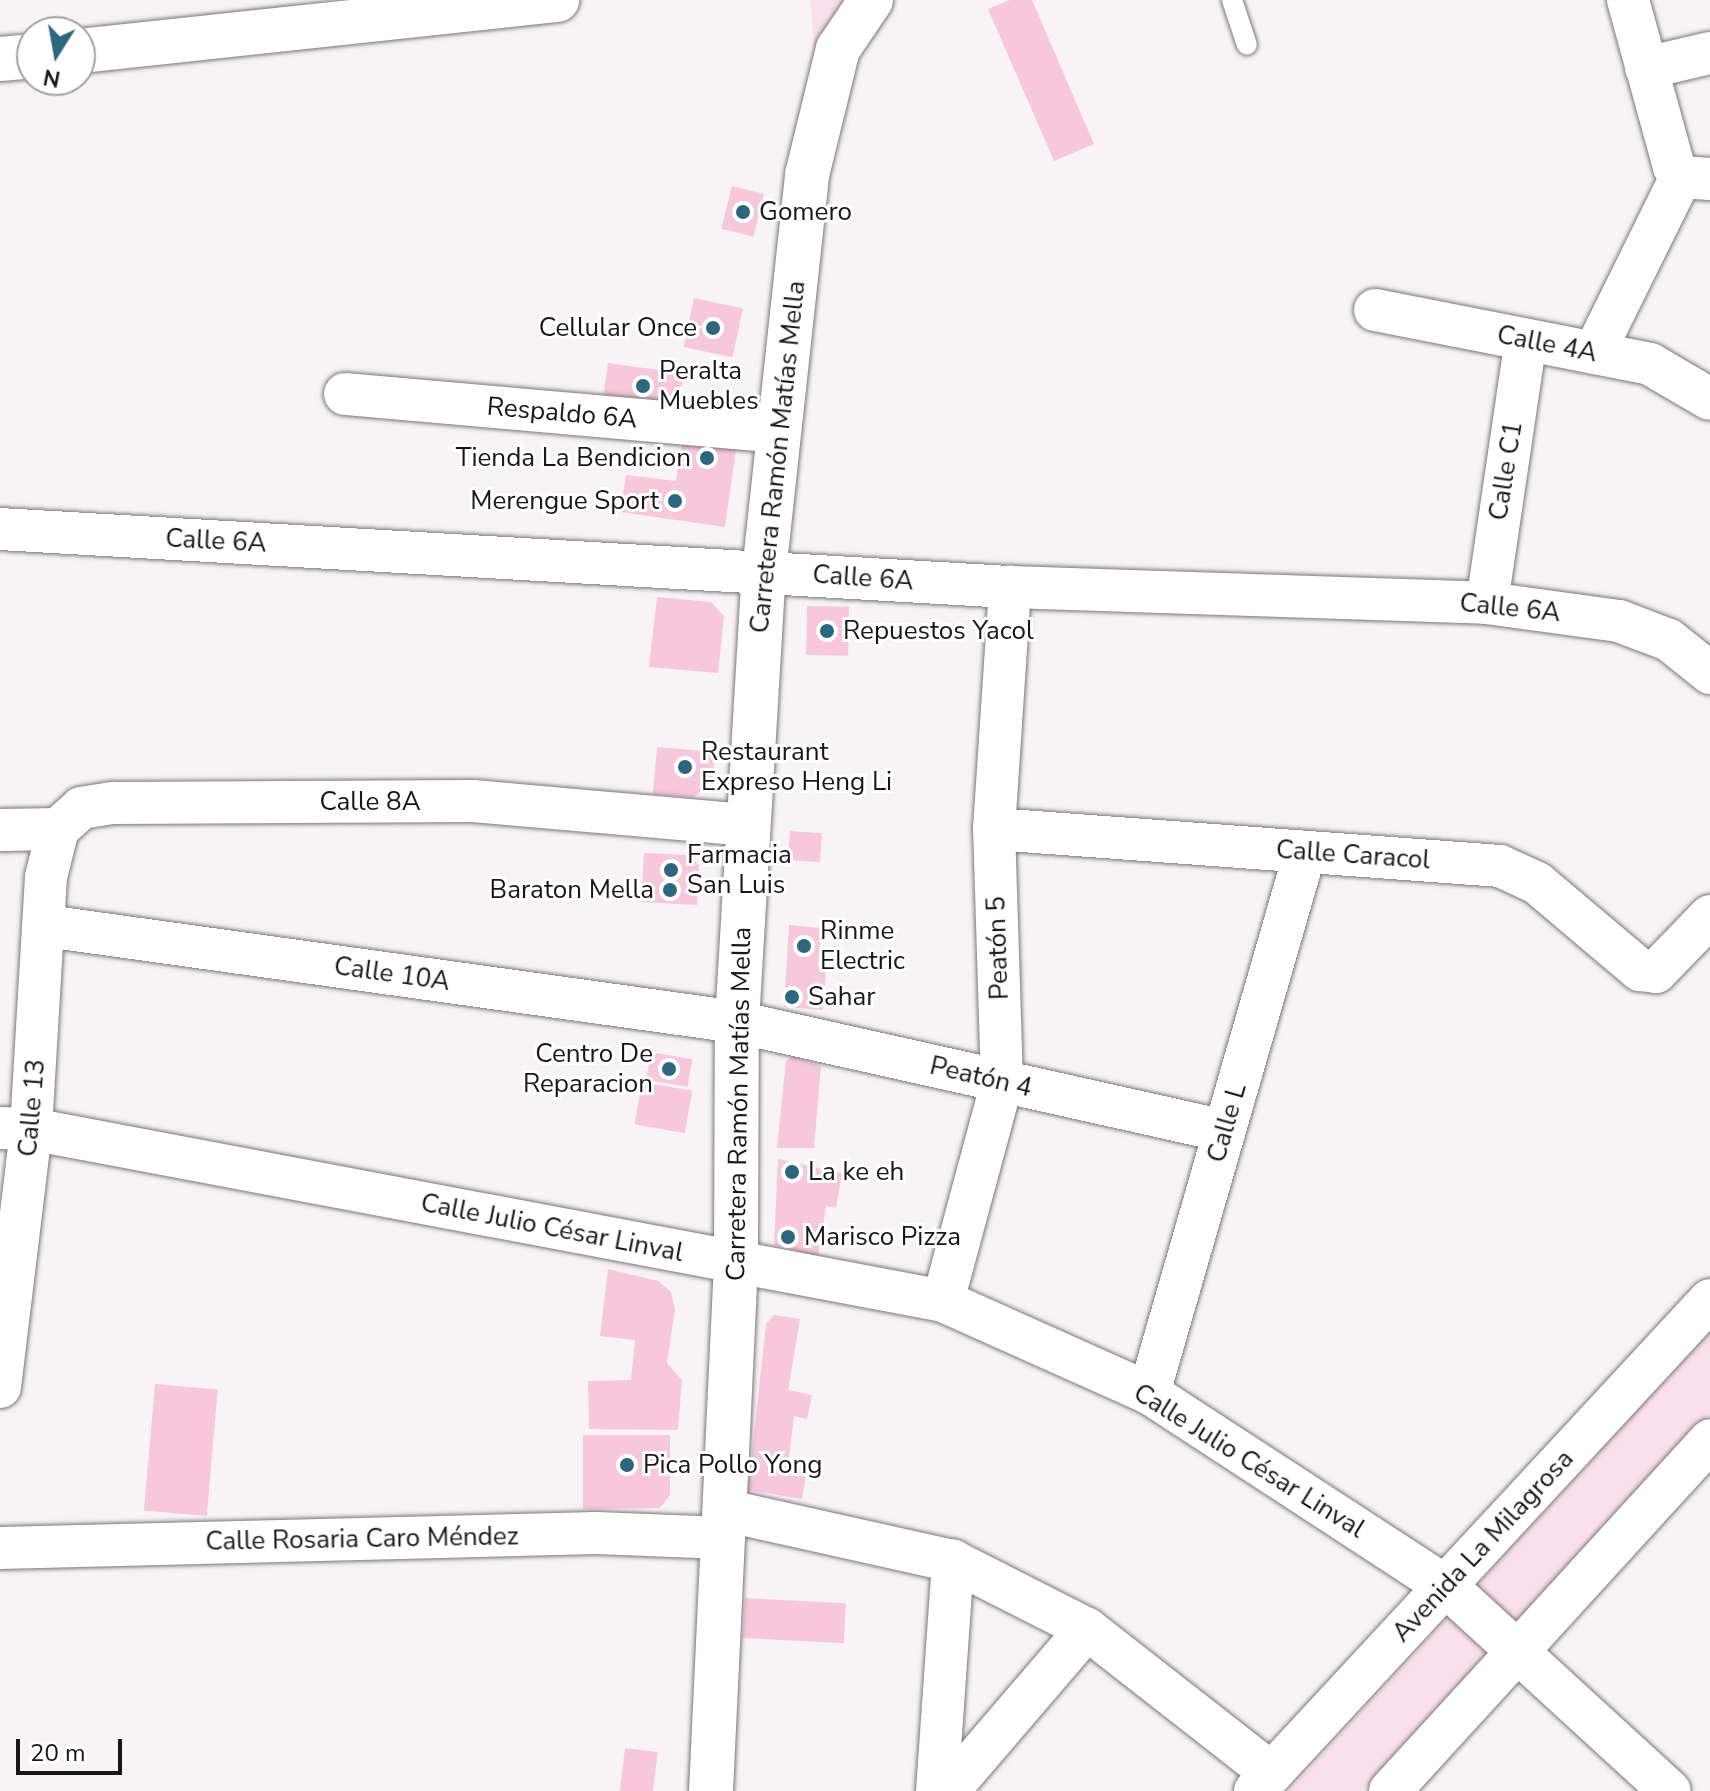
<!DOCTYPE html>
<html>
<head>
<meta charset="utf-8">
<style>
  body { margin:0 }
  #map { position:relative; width:1710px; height:1791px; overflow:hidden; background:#f8f4f5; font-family:"Nunito Sans",sans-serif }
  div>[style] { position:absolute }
  .green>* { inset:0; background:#f9e0ea }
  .building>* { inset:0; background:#f7c7db; transform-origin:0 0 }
  .roads { filter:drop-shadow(0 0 2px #7b7778) drop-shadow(0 0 2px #7b7778) }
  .service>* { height:20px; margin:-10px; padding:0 10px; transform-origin:10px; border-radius:10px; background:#fff }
  .minor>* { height:42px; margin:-21px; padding:0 21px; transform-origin:21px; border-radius:21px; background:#fff }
  .tertiary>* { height:44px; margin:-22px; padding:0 22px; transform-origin:22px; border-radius:22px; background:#fff }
  .secondary>* { height:44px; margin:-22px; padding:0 22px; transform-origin:22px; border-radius:22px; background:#fff }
  .dots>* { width:22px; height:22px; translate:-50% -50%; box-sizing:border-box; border:4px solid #fff; border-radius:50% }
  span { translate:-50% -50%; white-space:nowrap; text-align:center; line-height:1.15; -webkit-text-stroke:6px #fff; paint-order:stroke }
  .poi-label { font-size:26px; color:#181617 }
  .left { translate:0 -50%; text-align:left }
  .right { translate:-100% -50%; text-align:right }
  .street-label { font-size:26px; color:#181617 }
  .north { position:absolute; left:16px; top:16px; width:80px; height:80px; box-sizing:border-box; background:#fff; border:2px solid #a3a2a2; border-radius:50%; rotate:191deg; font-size:22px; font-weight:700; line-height:32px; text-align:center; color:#181617 }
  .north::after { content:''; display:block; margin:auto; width:28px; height:36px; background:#2d667f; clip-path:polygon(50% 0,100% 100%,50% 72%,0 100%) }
  .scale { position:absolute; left:16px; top:1739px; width:106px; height:36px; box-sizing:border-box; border:4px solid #181617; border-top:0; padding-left:10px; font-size:24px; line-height:28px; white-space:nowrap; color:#181617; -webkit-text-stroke:6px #fff; paint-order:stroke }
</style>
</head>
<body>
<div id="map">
  <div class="green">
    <div style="clip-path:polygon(810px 0,856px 0,816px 60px)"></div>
    <div style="clip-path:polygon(1710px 1331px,1710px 1414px,1362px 1791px,1289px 1791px)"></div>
  </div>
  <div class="building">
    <div style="clip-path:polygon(1010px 0,1032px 0,1094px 144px,1054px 161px,988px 9px)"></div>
    <div style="left:732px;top:186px;width:33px;height:44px;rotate:14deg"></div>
    <div style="left:694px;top:298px;width:50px;height:50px;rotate:12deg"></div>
    <div style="left:608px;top:363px;width:76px;height:34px;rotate:8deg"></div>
    <div style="clip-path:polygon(684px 427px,738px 435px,725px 527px,620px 512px,626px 475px,676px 481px)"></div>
    <div style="clip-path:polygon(657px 597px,711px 602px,724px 616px,718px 673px,649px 667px)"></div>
    <div style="left:807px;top:606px;width:42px;height:49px;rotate:1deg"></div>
    <div style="clip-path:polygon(657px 747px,715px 752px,712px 782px,694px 797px,653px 794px)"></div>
    <div style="left:790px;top:831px;width:32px;height:29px;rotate:4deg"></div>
    <div style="clip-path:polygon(644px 853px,688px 855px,699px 865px,697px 905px,641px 902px)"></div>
    <div style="clip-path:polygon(789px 925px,821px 928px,818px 966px,826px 967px,823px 1010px,784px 1007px)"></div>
    <div style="left:651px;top:1052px;width:42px;height:28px;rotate:10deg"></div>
    <div style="clip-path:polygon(792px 1056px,821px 1066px,814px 1148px,777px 1148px,786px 1061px)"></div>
    <div style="left:642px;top:1082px;width:51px;height:43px;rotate:10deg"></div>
    <div style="clip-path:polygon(778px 1159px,842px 1173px,836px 1208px,826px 1206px,818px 1257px,774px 1245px)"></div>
    <div style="clip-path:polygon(608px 1269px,658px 1281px,671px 1292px,675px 1309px,667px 1363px,682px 1380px,678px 1430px,589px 1429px,588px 1381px,631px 1380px,635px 1340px,600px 1336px)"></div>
    <div style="clip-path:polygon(774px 1315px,800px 1319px,788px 1390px,812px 1395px,807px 1419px,794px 1416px,788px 1465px,807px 1468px,802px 1499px,748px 1490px,766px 1324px)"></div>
    <div style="left:155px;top:1384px;width:63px;height:127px;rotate:5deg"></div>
    <div style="clip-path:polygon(583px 1435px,670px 1435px,670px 1495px,660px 1508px,583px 1509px)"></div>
    <div style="left:745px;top:1598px;width:101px;height:40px;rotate:3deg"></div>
    <div style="left:625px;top:1748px;width:33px;height:43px;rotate:7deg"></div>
  </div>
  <div class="roads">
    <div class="service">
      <div style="left:1232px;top:0;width:47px;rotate:71.6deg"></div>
    </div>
    <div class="minor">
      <div style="left:1628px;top:0;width:173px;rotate:74.6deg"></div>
      <div style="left:1674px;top:167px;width:12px;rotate:55deg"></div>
      <div style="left:1681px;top:177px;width:29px;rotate:4deg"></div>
      <div style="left:1646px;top:68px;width:66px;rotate:-13.2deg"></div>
      <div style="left:1375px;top:310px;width:280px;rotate:11.1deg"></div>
      <div style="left:1650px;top:364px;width:69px;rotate:30.3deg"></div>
      <div style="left:1594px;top:353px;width:196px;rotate:-63.7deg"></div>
      <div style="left:345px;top:394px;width:436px;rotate:5deg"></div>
      <div style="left:0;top:529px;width:1012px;rotate:3.29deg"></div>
      <div style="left:1010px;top:587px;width:477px;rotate:1.9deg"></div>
      <div style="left:1487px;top:603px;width:133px;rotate:7.8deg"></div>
      <div style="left:1619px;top:621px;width:53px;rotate:20.8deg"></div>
      <div style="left:1669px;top:640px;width:53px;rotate:38.8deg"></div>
      <div style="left:1487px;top:603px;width:266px;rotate:-81.6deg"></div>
      <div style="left:994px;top:829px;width:507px;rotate:4.18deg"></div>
      <div style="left:1500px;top:866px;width:41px;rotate:24.7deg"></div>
      <div style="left:1537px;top:883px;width:135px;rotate:40.2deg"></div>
      <div style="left:1640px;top:970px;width:16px;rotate:7deg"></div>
      <div style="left:1656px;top:972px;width:78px;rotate:-46deg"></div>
      <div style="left:0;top:830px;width:58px;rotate:-1deg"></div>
      <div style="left:58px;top:829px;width:31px;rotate:-42deg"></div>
      <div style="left:81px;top:808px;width:33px;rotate:-9deg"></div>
      <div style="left:114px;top:803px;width:359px;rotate:-0.3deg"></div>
      <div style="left:473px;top:801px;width:276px;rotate:5deg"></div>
      <div style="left:46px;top:926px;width:698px;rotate:7.91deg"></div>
      <div style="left:737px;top:1022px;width:499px;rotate:12.6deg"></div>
      <div style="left:0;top:1128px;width:31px;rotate:2deg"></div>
      <div style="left:31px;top:1129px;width:928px;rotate:10.68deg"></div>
      <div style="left:943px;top:1301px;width:226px;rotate:24.1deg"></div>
      <div style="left:1149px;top:1393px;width:356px;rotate:33.1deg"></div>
      <div style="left:1447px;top:1587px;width:302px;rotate:42.5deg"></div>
      <div style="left:943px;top:1301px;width:227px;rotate:-74.9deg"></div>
      <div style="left:1002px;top:1082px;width:253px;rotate:-91.8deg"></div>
      <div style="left:994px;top:829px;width:243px;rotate:-86.2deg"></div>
      <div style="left:0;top:1387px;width:260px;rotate:-83.1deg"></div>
      <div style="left:31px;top:1129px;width:252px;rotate:-86.6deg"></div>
      <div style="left:46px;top:877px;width:49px;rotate:-76deg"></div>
      <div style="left:1149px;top:1393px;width:563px;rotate:-73.91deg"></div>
      <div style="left:724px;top:1510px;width:235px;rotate:12.6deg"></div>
      <div style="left:953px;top:1561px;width:150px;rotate:26.9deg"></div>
      <div style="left:1087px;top:1629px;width:234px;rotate:38deg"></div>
      <div style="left:0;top:1548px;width:596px;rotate:-1.44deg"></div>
      <div style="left:596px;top:1533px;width:128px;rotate:2.2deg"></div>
      <div style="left:937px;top:1791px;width:231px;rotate:-86deg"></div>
      <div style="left:948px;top:1791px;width:213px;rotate:-49.4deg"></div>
      <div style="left:1255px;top:1791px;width:669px;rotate:-47.18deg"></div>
      <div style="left:1390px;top:1791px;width:475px;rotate:-47.6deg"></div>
    </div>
    <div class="tertiary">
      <div style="left:80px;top:51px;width:480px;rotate:-6.1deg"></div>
      <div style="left:0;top:59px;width:32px;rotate:-5deg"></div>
    </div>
    <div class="secondary">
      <div style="left:711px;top:1791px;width:529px;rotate:-87.29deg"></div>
      <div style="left:736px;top:1263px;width:241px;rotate:-89.8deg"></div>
      <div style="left:737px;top:1022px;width:451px;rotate:-86.6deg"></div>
      <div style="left:764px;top:572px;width:399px;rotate:-83.8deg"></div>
      <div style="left:807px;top:175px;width:130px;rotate:-76.2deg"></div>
      <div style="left:838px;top:49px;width:59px;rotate:-56deg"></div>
    </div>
  </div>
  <div class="dots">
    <div style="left:743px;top:212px;background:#2d667f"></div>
    <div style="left:713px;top:328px;background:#2d667f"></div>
    <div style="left:643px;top:386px;background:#2d667f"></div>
    <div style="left:707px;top:458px;background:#2d667f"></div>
    <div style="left:675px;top:501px;background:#2d667f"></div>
    <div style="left:827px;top:631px;background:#2d667f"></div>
    <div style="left:685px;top:767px;background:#2d667f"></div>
    <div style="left:671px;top:870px;background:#2d667f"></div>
    <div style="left:670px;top:890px;background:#2d667f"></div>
    <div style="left:804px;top:946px;background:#2d667f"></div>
    <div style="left:792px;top:997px;background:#2d667f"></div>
    <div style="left:669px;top:1069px;background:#2d667f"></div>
    <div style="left:792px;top:1172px;background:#2d667f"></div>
    <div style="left:788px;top:1237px;background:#2d667f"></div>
    <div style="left:627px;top:1465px;background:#2d667f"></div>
  </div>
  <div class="poi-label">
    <span class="left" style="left:759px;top:212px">Gomero</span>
    <span class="right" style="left:697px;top:328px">Cellular Once</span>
    <span class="left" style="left:659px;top:386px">Peralta<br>Muebles</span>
    <span class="right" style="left:691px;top:458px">Tienda La Bendicion</span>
    <span class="right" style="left:659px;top:501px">Merengue Sport</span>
    <span class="left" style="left:843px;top:631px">Repuestos Yacol</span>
    <span class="left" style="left:701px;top:767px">Restaurant<br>Expreso Heng Li</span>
    <span class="left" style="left:687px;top:870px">Farmacia<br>San Luis</span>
    <span class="right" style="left:654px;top:890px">Baraton Mella</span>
    <span class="left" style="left:820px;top:946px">Rinme<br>Electric</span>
    <span class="left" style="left:808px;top:997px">Sahar</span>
    <span class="right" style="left:653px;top:1069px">Centro De<br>Reparacion</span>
    <span class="left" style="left:808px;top:1172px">La ke eh</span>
    <span class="left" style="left:804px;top:1237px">Marisco Pizza</span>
    <span class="left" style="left:643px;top:1465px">Pica Pollo Yong</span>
  </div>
  <div class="street-label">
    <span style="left:1547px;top:344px;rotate:11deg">Calle 4A</span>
    <span style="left:562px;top:413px;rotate:5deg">Respaldo 6A</span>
    <span style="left:778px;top:457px;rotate:-84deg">Carretera Ramón Matías Mella</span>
    <span style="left:1506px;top:471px;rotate:-81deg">Calle C1</span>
    <span style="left:216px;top:541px;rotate:3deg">Calle 6A</span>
    <span style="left:863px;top:578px;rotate:4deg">Calle 6A</span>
    <span style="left:1510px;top:608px;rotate:6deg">Calle 6A</span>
    <span style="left:370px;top:802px">Calle 8A</span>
    <span style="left:1353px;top:855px;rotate:4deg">Calle Caracol</span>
    <span style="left:998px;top:948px;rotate:-92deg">Peatón 5</span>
    <span style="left:392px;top:974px;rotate:8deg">Calle 10A</span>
    <span style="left:981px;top:1077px;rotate:13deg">Peatón 4</span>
    <span style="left:739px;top:1104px;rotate:-89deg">Carretera Ramón Matías Mella</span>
    <span style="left:32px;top:1108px;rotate:-85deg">Calle 13</span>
    <span style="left:1227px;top:1123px;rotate:-74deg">Calle L</span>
    <span style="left:552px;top:1228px;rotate:11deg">Calle Julio César Linval</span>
    <span style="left:1249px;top:1461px;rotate:32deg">Calle Julio César Linval</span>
    <span style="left:362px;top:1539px;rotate:-1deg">Calle Rosaria Caro Méndez</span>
    <span style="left:1483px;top:1546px;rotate:-47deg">Avenida La Milagrosa</span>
  </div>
  <div class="north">N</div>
  <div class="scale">20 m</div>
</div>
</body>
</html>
